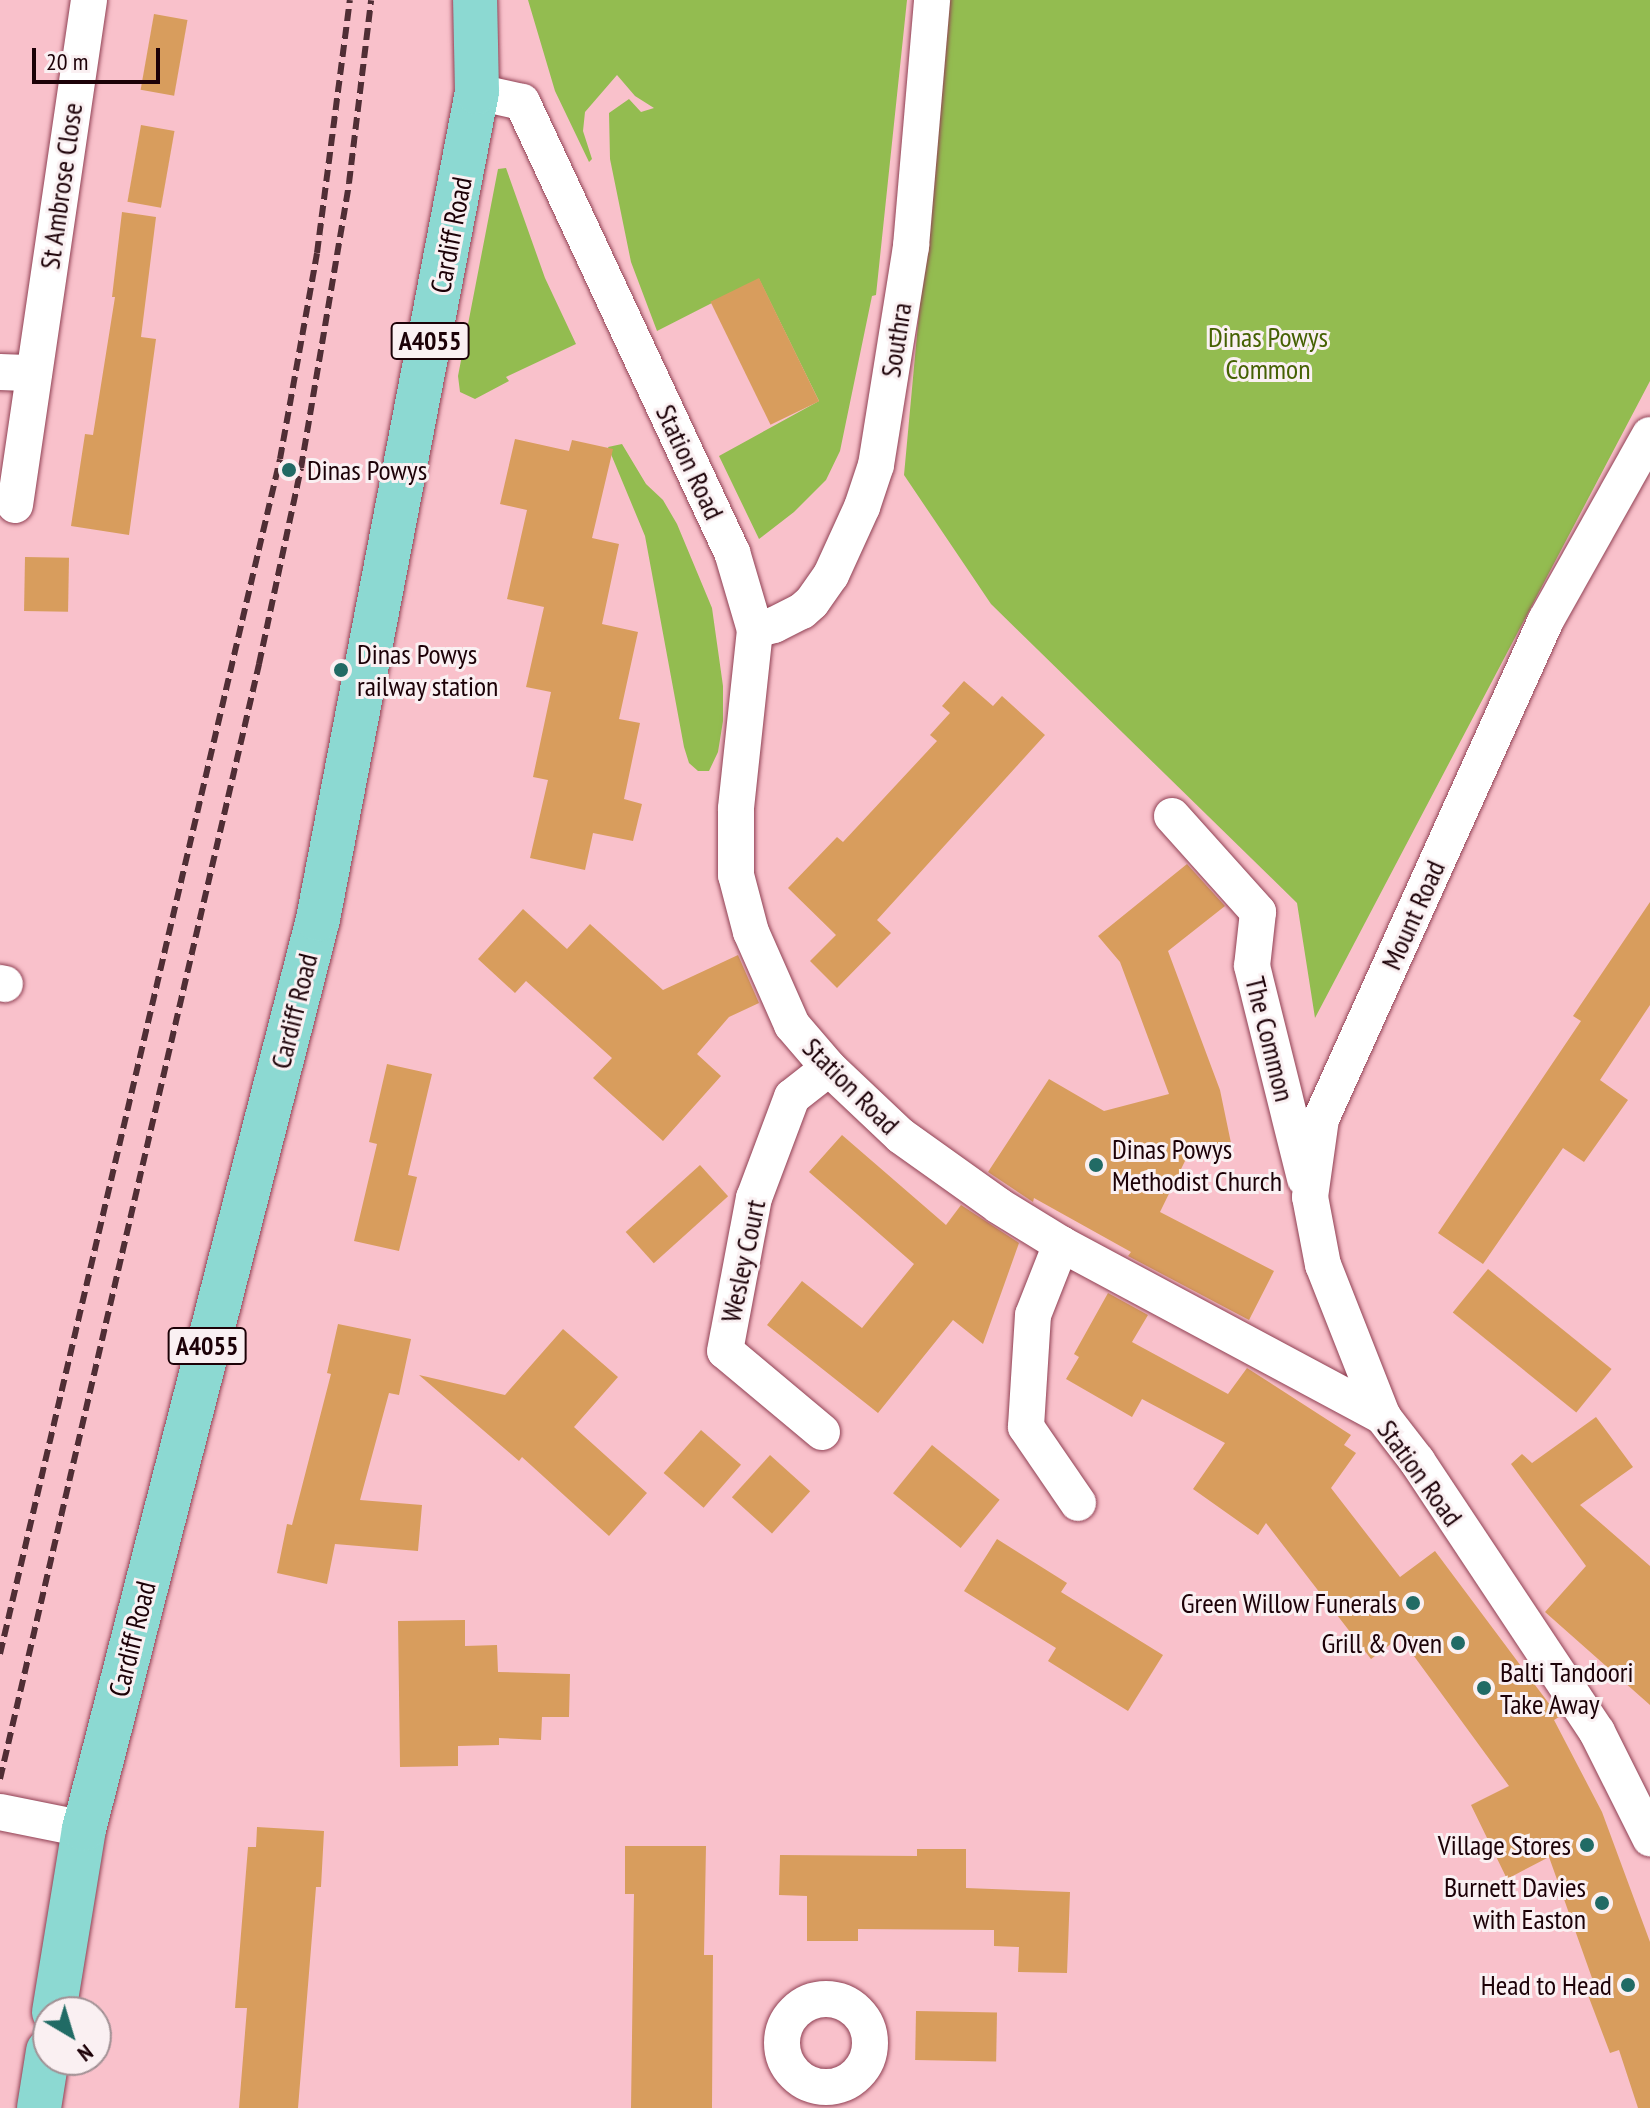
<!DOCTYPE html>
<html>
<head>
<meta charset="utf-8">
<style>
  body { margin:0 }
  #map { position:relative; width:1650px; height:2108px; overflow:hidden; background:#f9c1cb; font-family:"PT Sans Narrow",sans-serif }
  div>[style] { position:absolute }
  .green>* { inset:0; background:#93bc50 }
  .building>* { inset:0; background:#d89d5d; transform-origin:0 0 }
  .roads { filter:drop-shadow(0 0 2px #904154) drop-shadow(0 0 2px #904154) }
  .street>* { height:36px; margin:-18px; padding:0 18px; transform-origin:18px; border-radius:18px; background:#fff }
  .street>.ring { margin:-18px; padding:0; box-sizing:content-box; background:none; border:36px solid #fff; border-radius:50% }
  .primary>* { height:44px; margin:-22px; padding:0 22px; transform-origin:22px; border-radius:22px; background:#8cd9d2 }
  .rail>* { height:6px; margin-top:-3px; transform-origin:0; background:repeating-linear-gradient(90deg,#502e35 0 12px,transparent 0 18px) }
  .dots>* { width:22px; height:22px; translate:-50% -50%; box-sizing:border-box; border:4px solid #faf0f2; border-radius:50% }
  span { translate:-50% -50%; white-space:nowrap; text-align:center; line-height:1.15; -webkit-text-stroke:6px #faf0f2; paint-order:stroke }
  .shield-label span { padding:2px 6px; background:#faf0f2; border:2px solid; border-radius:6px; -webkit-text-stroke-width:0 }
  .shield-label { font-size:26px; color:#1c0107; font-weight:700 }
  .street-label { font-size:28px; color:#1c0107 }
  .park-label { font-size:28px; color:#456103 }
  .poi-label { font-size:28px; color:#1c0107 }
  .left { translate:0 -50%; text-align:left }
  .right { translate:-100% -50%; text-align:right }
  .north { position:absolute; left:32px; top:1996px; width:80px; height:80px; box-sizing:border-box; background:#faf0f2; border:2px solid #a19094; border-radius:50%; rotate:142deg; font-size:22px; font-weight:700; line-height:32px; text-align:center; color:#1c0107 }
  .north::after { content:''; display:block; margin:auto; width:28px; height:36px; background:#216b65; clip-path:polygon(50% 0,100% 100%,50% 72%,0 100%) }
  .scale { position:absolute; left:32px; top:48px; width:128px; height:36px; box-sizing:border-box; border:4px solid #1c0107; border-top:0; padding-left:10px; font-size:24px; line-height:28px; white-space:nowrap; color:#1c0107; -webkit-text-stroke:6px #faf0f2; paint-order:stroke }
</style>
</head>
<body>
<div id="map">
  <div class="green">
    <div style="clip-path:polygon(528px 0,907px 0,876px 295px,872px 296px,840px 451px,826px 480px,794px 512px,759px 539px,719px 456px,819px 401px,759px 279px,657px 331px,631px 262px,610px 159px,609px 113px,629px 99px,641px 112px,654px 108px,635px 96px,617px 75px,585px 112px,583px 131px,592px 159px,589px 162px,555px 91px)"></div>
    <div style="clip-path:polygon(948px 0,1650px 0,1650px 381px,1315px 1018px,1297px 903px,991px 604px,904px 475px)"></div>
    <div style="clip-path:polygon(506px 168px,545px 278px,576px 344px,506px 377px,509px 381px,475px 399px,460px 392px,458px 376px,498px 169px)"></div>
    <div style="clip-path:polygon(622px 444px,646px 484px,663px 500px,677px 524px,712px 608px,723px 686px,723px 721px,718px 752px,709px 771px,698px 771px,689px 763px,684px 747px,645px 536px,608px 447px)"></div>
  </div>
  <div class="building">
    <div style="left:154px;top:14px;width:34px;height:77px;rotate:10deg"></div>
    <div style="left:141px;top:125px;width:34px;height:78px;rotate:10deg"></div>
    <div style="clip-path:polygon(122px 212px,156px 217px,141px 337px,156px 339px,129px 535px,71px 526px,85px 434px,93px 435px,115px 297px,112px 297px)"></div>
    <div style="left:759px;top:278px;width:137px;height:54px;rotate:64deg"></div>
    <div style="clip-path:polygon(515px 439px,569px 451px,572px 440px,613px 449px,592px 538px,619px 544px,602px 624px,638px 632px,619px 719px,640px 723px,624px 799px,642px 804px,633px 841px,593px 833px,585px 870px,530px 858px,548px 780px,533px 777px,551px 692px,526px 687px,544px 607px,507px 599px,527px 510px,500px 504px)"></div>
    <div style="left:25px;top:557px;width:44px;height:54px;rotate:1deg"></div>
    <div style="clip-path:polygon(964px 681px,993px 706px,1002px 696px,1045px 735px,877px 920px,891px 933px,837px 988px,810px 961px,836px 935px,788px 888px,837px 837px,843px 842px,937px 741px,930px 735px,950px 713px,942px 706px)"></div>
    <div style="clip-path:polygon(1187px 864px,1225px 906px,1168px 951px,1220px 1090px,1231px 1143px,1185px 1161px,1160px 1212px,1274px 1271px,1249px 1320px,1128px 1256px,1131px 1252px,1034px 1198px,1033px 1202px,988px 1172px,1049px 1079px,1104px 1111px,1169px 1094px,1120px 962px,1098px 936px)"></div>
    <div style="clip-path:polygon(1650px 902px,1650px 1005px,1600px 1080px,1628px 1100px,1584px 1162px,1563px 1148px,1483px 1264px,1438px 1233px,1581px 1021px,1573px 1016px)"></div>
    <div style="clip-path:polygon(523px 909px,567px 949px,590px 924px,663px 990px,738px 955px,759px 1003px,729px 1017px,697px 1054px,721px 1076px,663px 1141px,593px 1078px,612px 1058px,526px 981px,515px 993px,478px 959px)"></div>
    <div style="clip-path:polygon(387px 1064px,432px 1074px,408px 1175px,417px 1177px,399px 1251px,354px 1241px,377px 1144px,369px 1142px)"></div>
    <div style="clip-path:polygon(842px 1135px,946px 1225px,961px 1205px,1019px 1243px,983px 1344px,953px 1320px,878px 1413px,767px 1325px,802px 1281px,862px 1328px,914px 1264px,809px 1172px)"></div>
    <div style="left:700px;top:1165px;width:42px;height:100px;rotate:48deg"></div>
    <div style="left:1488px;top:1269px;width:159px;height:56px;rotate:39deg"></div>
    <div style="clip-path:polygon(1108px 1293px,1148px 1315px,1132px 1342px,1228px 1394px,1247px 1368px,1351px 1435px,1344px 1445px,1356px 1453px,1331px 1488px,1400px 1577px,1435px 1551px,1559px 1717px,1554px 1720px,1602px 1812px,1650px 1942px,1650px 2108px,1638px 2108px,1619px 2050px,1610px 2053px,1583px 1982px,1592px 1978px,1549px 1857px,1507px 1879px,1471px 1805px,1509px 1786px,1400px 1637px,1371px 1659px,1266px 1523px,1258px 1535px,1193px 1489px,1225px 1443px,1142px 1399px,1132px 1417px,1066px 1379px,1079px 1357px,1074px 1354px)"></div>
    <div style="clip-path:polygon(338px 1324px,411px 1339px,399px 1395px,389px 1393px,360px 1500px,422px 1505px,418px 1551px,335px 1544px,327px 1584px,277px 1573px,287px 1524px,292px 1525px,331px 1374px,327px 1373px)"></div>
    <div style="clip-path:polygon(563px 1329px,618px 1377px,574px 1427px,647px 1493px,609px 1536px,522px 1457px,519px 1461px,419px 1375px,505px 1395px)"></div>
    <div style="clip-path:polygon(1596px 1417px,1633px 1467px,1580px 1505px,1650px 1566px,1650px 1705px,1545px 1612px,1586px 1566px,1511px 1464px,1522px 1454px,1532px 1463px)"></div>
    <div style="left:701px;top:1430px;width:53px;height:57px;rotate:41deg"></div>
    <div style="left:932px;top:1445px;width:87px;height:62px;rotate:39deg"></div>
    <div style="left:770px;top:1455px;width:54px;height:57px;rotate:42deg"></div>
    <div style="clip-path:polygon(997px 1539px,1067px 1583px,1061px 1592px,1163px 1655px,1128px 1711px,1048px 1661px,1056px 1648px,964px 1591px)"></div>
    <div style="clip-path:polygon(465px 1620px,465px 1646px,497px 1645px,498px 1672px,570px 1674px,569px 1717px,542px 1717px,541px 1740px,499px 1738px,499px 1745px,458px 1746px,458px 1766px,400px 1767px,398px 1621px)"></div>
    <div style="clip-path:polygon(257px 1827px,324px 1831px,321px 1887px,316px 1887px,298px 2108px,239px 2108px,247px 2008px,235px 2008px,248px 1847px,256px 1847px)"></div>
    <div style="clip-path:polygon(625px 1846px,706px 1846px,704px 1955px,713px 1955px,712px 2108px,631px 2108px,634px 1894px,625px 1894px)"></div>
    <div style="clip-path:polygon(917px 1849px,966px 1849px,966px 1888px,1070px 1892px,1067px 1973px,1018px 1972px,1019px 1947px,994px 1946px,994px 1930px,858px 1929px,858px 1941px,807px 1941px,807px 1896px,779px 1895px,780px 1855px,917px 1856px)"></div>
    <div style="left:916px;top:2011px;width:81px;height:49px;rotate:1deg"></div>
  </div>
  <div class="roads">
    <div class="street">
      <div style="left:477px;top:92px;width:46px;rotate:12.5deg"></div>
      <div style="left:522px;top:102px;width:497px;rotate:65deg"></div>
      <div style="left:732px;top:552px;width:81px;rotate:73.6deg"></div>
      <div style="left:755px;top:630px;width:180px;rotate:96.1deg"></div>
      <div style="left:736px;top:809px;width:66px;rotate:90deg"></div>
      <div style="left:736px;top:875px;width:59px;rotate:75.3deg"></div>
      <div style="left:751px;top:932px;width:102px;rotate:66.2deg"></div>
      <div style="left:792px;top:1025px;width:57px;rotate:49.3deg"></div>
      <div style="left:829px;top:1068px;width:99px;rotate:43.4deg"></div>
      <div style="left:901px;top:1136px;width:120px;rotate:35.5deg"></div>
      <div style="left:999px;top:1206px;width:73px;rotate:31.5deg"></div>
      <div style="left:1061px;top:1244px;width:366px;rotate:28.2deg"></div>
      <div style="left:1383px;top:1417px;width:56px;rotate:52.3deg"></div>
      <div style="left:1417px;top:1461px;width:325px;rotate:56.4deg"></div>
      <div style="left:1597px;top:1732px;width:119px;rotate:63.4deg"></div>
      <div style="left:0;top:372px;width:34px;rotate:2deg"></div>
      <div style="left:15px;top:505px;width:510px;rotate:-81.66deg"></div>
      <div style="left:755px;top:630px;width:20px;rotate:-15deg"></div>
      <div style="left:774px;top:625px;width:31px;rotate:-27deg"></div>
      <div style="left:802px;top:611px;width:13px;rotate:-42deg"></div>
      <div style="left:812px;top:602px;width:33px;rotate:-55deg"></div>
      <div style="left:831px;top:575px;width:75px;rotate:-65.5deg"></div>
      <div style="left:862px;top:507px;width:44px;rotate:-71.6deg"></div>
      <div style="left:876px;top:465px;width:222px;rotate:-80.9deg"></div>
      <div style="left:911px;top:246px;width:247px;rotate:-85.1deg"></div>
      <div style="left:1172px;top:816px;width:129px;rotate:48.1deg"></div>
      <div style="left:1258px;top:912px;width:54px;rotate:96.3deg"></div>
      <div style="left:1252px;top:966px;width:219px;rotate:76deg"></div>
      <div style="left:0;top:983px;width:5px;rotate:11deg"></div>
      <div style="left:1061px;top:1244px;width:76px;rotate:111.5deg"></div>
      <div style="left:1033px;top:1315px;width:112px;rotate:93.6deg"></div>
      <div style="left:1026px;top:1427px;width:92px;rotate:55.6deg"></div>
      <div style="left:1383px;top:1417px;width:163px;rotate:-111.5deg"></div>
      <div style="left:1323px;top:1265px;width:69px;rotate:-100.8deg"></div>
      <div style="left:1310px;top:1197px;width:79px;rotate:-82deg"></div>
      <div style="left:1321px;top:1119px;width:547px;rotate:-65.73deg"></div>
      <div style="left:1546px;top:620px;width:212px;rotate:-60.7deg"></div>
      <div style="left:822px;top:1432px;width:126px;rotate:-140.1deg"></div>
      <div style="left:725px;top:1351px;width:156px;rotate:-79.3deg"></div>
      <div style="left:754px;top:1198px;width:108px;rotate:-69.4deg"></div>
      <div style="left:792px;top:1097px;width:47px;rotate:-38.1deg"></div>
      <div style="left:0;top:1812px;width:86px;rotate:11.4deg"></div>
      <div class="ring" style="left:782px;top:1999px;width:52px;height:52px"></div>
    </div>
    <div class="primary">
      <div style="left:54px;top:2012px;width:185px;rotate:-80.7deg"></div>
      <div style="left:84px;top:1829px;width:940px;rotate:-75.58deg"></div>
      <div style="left:318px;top:919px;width:842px;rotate:-79.12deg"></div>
      <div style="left:477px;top:92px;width:92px;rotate:-91.2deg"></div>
      <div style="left:39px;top:2108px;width:58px;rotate:-81deg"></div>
    </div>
  </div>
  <div class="rail">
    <div style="left:0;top:1654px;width:1227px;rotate:-76.81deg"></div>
    <div style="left:280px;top:459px;width:209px;rotate:-79.8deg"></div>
    <div style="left:317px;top:253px;width:255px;rotate:-82.6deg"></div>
    <div style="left:0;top:1779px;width:1145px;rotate:-76.92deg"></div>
    <div style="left:259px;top:664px;width:200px;rotate:-77.9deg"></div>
    <div style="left:301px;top:468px;width:289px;rotate:-80.4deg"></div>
    <div style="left:349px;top:183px;width:184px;rotate:-83.1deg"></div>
  </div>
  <div class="dots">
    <div style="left:289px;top:470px;background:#216b65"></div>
    <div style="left:341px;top:670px;background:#216b65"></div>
    <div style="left:1096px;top:1165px;background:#216b65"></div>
    <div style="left:1413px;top:1603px;background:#216b65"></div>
    <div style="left:1458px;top:1643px;background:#216b65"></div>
    <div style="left:1484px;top:1688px;background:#216b65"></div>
    <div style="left:1587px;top:1845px;background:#216b65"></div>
    <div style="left:1602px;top:1903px;background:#216b65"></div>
    <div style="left:1628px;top:1985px;background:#216b65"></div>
  </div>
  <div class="shield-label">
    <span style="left:430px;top:341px">A4055</span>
    <span style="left:207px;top:1346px">A4055</span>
  </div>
  <div class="street-label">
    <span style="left:61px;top:186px;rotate:-82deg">St Ambrose Close</span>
    <span style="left:451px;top:235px;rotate:-79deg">Cardiff Road</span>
    <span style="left:896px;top:340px;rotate:-81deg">Southra</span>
    <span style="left:690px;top:462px;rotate:65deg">Station Road</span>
    <span style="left:1413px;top:915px;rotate:-66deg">Mount Road</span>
    <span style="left:294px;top:1011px;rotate:-76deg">Cardiff Road</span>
    <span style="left:1270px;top:1039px;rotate:76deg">The Common</span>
    <span style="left:851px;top:1086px;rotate:45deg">Station Road</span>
    <span style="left:743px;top:1261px;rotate:-78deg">Wesley Court</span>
    <span style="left:1420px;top:1473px;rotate:54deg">Station Road</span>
    <span style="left:132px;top:1639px;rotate:-76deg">Cardiff Road</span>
  </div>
  <div class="park-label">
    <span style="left:1268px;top:353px">Dinas Powys<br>Common</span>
  </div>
  <div class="poi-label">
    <span class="left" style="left:307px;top:470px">Dinas Powys</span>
    <span class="left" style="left:357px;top:670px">Dinas Powys<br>railway station</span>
    <span class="left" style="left:1112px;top:1165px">Dinas Powys<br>Methodist Church</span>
    <span class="right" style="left:1397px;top:1603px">Green Willow Funerals</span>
    <span class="right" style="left:1442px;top:1643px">Grill &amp; Oven</span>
    <span class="left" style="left:1500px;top:1688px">Balti Tandoori<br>Take Away</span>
    <span class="right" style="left:1571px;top:1845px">Village Stores</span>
    <span class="right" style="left:1586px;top:1903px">Burnett Davies<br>with Easton</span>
    <span class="right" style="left:1612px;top:1985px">Head to Head</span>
  </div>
  <div class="north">N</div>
  <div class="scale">20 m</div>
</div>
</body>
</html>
